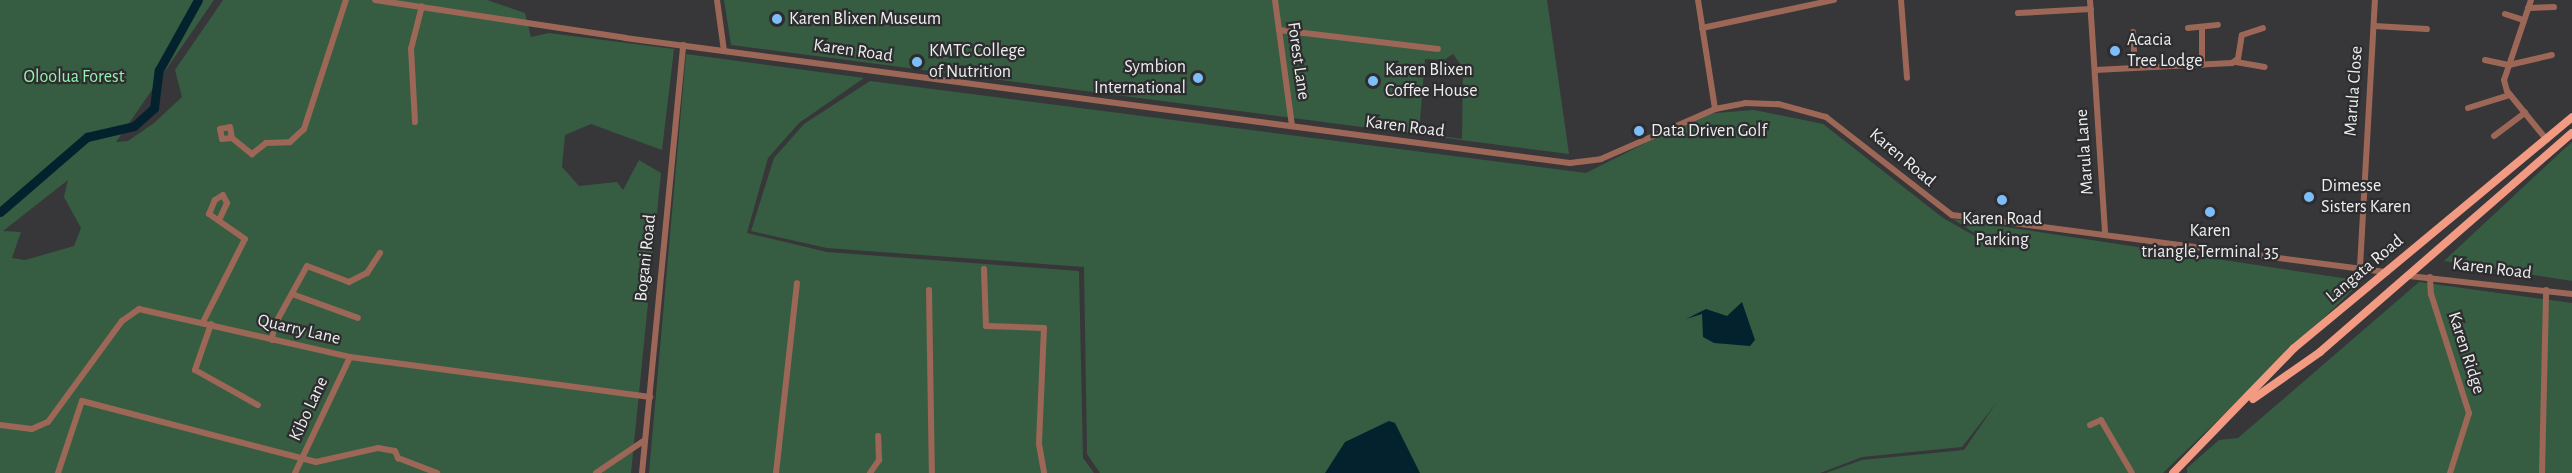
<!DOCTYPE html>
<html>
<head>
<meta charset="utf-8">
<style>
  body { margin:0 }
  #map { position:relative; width:2572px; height:473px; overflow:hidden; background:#373639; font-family:"Alegreya Sans",sans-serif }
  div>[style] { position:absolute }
  .green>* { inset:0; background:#365d41 }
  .water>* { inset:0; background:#04222e }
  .river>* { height:9px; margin:-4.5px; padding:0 4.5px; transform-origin:4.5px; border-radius:4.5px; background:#04222e }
  .minor>* { height:6px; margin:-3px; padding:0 3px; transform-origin:3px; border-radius:3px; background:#9d6757 }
  .major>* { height:8px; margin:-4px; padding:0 4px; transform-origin:4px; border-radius:4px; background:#f39b82 }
  .dots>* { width:16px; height:16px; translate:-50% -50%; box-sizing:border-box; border:3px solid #2d2c2f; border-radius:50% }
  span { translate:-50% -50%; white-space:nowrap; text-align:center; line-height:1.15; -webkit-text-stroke:4.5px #2d2c2f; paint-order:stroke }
  .poi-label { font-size:18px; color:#eeeeef }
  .left { translate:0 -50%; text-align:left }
  .right { translate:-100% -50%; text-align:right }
  .street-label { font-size:18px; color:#eeeeef }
  .park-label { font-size:18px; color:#92f3ac }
</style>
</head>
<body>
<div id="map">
  <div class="green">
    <div style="clip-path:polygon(evenodd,0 0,214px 0,116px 142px,128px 141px,154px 123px,182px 97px,175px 70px,223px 0,487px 0,525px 13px,531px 37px,549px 33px,674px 49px,662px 150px,591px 124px,565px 135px,562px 167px,579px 186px,617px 182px,623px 190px,639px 160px,661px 173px,631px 473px,0 473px,0 0,68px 180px,64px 197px,81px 228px,74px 246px,25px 260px,12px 258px,21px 232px,3px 231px,68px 180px)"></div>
    <div style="clip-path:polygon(evenodd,724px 0,1547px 0,1569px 154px,731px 45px,724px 0,1453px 54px,1463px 68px,1462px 139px,1419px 133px,1425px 59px,1444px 60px,1453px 54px)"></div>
    <div style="clip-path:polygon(686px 54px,864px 78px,799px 123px,768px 158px,747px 233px,827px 252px,1079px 271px,1083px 458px,1094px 473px,649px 473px)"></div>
    <div style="clip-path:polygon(870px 81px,1586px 173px,1703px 114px,1754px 110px,1823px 124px,1943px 218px,2005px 253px,1953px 219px,2362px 281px,2163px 473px,1826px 473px,1862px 460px,1964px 450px,1997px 402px,1962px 447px,1862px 457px,1820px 473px,1100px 473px,1087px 454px,1084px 267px,827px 248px,751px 231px,774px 158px,804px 124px)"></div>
    <div style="clip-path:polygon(2572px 142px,2572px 281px,2444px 261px,2564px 149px)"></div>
    <div style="clip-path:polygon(2419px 282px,2572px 303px,2572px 473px,2187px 473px,2187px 468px,2219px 440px,2238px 438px)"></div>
  </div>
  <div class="water">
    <div style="clip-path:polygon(1742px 302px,1755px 340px,1750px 346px,1714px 343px,1703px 337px,1702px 314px,1686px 319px,1706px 309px,1727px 316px)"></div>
    <div style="clip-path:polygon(1389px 421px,1395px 423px,1420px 473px,1325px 473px,1345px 442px)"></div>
  </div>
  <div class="river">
    <div style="left:0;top:212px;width:115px;rotate:-40.8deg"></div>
    <div style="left:87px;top:137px;width:48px;rotate:-13.2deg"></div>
    <div style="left:134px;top:126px;width:27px;rotate:-42deg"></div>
    <div style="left:154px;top:108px;width:38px;rotate:-83deg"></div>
    <div style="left:159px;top:70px;width:80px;rotate:-60.9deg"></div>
  </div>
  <div class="minor">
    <div style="left:375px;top:0;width:253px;rotate:8.6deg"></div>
    <div style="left:625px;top:38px;width:953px;rotate:7.54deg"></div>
    <div style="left:1570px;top:163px;width:31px;rotate:-7deg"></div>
    <div style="left:1601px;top:159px;width:124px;rotate:-23.7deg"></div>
    <div style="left:1715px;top:109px;width:31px;rotate:-11deg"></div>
    <div style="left:1745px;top:103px;width:33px;rotate:2deg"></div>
    <div style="left:1778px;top:104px;width:50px;rotate:15.2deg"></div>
    <div style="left:1826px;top:117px;width:160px;rotate:37.9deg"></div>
    <div style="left:1952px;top:215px;width:439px;rotate:7.5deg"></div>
    <div style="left:717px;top:0;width:51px;rotate:82.2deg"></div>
    <div style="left:1275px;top:0;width:127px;rotate:82.3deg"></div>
    <div style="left:1698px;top:0;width:110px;rotate:81.1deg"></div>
    <div style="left:1901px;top:0;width:78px;rotate:85.6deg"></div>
    <div style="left:2090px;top:0;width:232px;rotate:86.3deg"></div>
    <div style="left:2531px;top:0;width:84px;rotate:108.6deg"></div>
    <div style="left:2504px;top:80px;width:11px;rotate:75deg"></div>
    <div style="left:2507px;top:91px;width:63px;rotate:50.8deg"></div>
    <div style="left:2528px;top:8px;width:26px;rotate:-2deg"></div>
    <div style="left:2018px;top:13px;width:73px;rotate:-3.1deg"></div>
    <div style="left:2505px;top:14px;width:19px;rotate:18deg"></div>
    <div style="left:2374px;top:26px;width:53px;rotate:3.2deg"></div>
    <div style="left:1702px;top:28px;width:135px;rotate:-12deg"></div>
    <div style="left:2188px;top:28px;width:30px;rotate:-6deg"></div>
    <div style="left:1279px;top:30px;width:160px;rotate:6.8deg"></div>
    <div style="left:2133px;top:32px;width:36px;rotate:87deg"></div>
    <div style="left:2485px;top:60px;width:25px;rotate:12deg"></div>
    <div style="left:2509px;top:65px;width:44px;rotate:-13.1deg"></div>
    <div style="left:2236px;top:62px;width:29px;rotate:10deg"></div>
    <div style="left:2202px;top:65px;width:36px;rotate:-90deg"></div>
    <div style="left:2095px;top:70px;width:137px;rotate:-2.9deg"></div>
    <div style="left:2232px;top:63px;width:7px;rotate:-34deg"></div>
    <div style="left:2238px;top:59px;width:24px;rotate:-81deg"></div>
    <div style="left:2242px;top:35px;width:22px;rotate:-18deg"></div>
    <div style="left:2468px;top:108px;width:44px;rotate:-17.2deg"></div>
    <div style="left:415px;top:122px;width:73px;rotate:-93.1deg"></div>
    <div style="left:411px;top:49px;width:44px;rotate:-75.7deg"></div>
    <div style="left:2494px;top:136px;width:39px;rotate:-37deg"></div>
    <div style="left:232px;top:138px;width:10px;rotate:174deg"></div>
    <div style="left:222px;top:139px;width:10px;rotate:-101deg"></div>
    <div style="left:220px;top:129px;width:10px;rotate:-11deg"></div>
    <div style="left:230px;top:127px;width:11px;rotate:80deg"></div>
    <div style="left:232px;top:138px;width:26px;rotate:39deg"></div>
    <div style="left:252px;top:154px;width:18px;rotate:-38deg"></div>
    <div style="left:266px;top:143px;width:24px;rotate:-2deg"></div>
    <div style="left:290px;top:142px;width:19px;rotate:-43deg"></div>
    <div style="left:304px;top:129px;width:136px;rotate:-72deg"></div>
    <div style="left:2360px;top:267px;width:267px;rotate:-86.8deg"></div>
    <div style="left:984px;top:269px;width:57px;rotate:88deg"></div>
    <div style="left:986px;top:326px;width:58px;rotate:2deg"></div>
    <div style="left:1044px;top:328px;width:116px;rotate:92.5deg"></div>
    <div style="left:1039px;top:444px;width:29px;rotate:80deg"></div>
    <div style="left:2409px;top:276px;width:164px;rotate:6.3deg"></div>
    <div style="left:2430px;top:277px;width:17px;rotate:87deg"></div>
    <div style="left:2431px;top:294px;width:125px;rotate:72.3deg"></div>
    <div style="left:2469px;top:413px;width:63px;rotate:107.6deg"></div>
    <div style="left:929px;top:290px;width:183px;rotate:89.1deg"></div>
    <div style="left:292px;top:294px;width:70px;rotate:20deg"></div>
    <div style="left:203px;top:322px;width:93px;rotate:-63.2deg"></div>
    <div style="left:245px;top:239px;width:44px;rotate:-145.2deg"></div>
    <div style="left:209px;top:214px;width:15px;rotate:-67deg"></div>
    <div style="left:215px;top:200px;width:9px;rotate:-32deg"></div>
    <div style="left:223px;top:195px;width:9px;rotate:63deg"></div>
    <div style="left:227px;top:203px;width:19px;rotate:115deg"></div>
    <div style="left:211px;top:324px;width:49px;rotate:109.2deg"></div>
    <div style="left:195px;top:370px;width:72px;rotate:29.1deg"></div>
    <div style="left:272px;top:340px;width:14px;rotate:-82deg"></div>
    <div style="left:274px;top:326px;width:68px;rotate:-61.2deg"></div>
    <div style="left:307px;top:266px;width:45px;rotate:20.9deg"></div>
    <div style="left:349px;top:282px;width:20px;rotate:-27deg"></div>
    <div style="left:367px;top:273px;width:24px;rotate:-57deg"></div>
    <div style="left:0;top:425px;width:32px;rotate:7deg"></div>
    <div style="left:32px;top:429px;width:17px;rotate:-24deg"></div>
    <div style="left:48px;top:422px;width:125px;rotate:-53.8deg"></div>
    <div style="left:122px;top:321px;width:21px;rotate:-35deg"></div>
    <div style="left:139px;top:309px;width:216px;rotate:12.8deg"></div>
    <div style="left:350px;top:357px;width:303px;rotate:7.6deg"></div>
    <div style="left:2090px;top:425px;width:12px;rotate:-24deg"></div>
    <div style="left:2101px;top:420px;width:61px;rotate:59.7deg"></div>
    <div style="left:58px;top:473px;width:76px;rotate:-71.6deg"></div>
    <div style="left:82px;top:401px;width:242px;rotate:14.6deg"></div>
    <div style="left:316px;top:462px;width:64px;rotate:-12.7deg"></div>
    <div style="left:378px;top:448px;width:17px;rotate:10deg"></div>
    <div style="left:395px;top:451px;width:8px;rotate:67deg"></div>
    <div style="left:398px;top:458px;width:42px;rotate:21deg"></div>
    <div style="left:295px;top:473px;width:128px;rotate:-64.6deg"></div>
    <div style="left:596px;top:473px;width:59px;rotate:-34deg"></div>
    <div style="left:642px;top:473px;width:430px;rotate:-84.5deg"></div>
    <div style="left:776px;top:473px;width:191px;rotate:-83.7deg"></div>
    <div style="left:870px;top:473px;width:16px;rotate:-55deg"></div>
    <div style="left:879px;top:460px;width:24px;rotate:-92deg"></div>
    <div style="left:2542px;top:473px;width:183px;rotate:-88.7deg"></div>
  </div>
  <div class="major">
    <div style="left:2253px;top:399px;width:82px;rotate:-35deg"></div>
    <div style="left:2320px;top:352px;width:334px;rotate:-41deg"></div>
    <div style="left:2173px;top:473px;width:173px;rotate:-45.9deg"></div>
    <div style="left:2293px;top:349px;width:363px;rotate:-39.7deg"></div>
  </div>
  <div class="dots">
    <div style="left:777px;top:19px;background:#7dbef9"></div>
    <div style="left:2115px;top:51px;background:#7dbef9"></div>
    <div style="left:917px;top:62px;background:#7dbef9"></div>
    <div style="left:1198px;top:78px;background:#7dbef9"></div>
    <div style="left:1373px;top:81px;background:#7dbef9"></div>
    <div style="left:1639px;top:131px;background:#7dbef9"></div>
    <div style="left:2309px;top:197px;background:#7dbef9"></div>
    <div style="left:2002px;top:200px;background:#7dbef9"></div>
    <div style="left:2210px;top:212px;background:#7dbef9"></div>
  </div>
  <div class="poi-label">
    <span class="left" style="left:789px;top:19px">Karen Blixen Museum</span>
    <span class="left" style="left:2127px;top:51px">Acacia<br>Tree Lodge</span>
    <span class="left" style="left:929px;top:62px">KMTC College<br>of Nutrition</span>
    <span class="right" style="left:1186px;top:78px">Symbion<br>International</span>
    <span class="left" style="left:1385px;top:81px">Karen Blixen<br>Coffee House</span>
    <span class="left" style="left:1651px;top:131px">Data Driven Golf</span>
    <span class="left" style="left:2321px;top:197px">Dimesse<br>Sisters Karen</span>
    <span style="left:2002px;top:230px">Karen Road<br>Parking</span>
    <span style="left:2210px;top:242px">Karen<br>triangle,Terminal 35</span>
  </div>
  <div class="street-label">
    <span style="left:853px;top:51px;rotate:8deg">Karen Road</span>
    <span style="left:1298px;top:61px;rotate:82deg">Forest Lane</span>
    <span style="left:2354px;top:91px;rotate:-86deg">Marula Close</span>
    <span style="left:1405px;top:127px;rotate:7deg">Karen Road</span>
    <span style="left:2085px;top:152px;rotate:-94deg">Marula Lane</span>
    <span style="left:1902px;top:158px;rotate:40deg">Karen Road</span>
    <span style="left:646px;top:258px;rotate:-84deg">Bogani Road</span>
    <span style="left:2365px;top:269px;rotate:-40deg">Langata Road</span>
    <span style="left:2492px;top:269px;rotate:7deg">Karen Road</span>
    <span style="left:299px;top:330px;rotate:13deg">Quarry Lane</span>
    <span style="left:2466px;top:353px;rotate:72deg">Karen Ridge</span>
    <span style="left:309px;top:409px;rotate:-65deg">Kibo Lane</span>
  </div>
  <div class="park-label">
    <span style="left:74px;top:77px">Oloolua Forest</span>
  </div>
</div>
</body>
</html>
